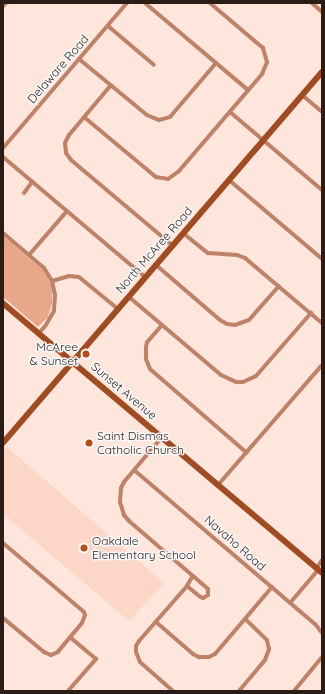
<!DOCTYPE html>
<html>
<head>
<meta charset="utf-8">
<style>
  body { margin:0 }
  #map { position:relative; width:325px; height:694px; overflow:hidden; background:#fee6dc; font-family:Quicksand,sans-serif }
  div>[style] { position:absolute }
  .built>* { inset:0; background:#fcd6c6 }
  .green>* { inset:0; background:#e9a789 }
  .street>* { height:4px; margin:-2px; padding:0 2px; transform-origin:2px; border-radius:2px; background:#bd8268 }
  .secondary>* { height:5.5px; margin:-2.75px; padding:0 2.75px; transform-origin:2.75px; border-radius:2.75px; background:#a04c22 }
  .dots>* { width:11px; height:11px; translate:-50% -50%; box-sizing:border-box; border:2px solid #f9f9f9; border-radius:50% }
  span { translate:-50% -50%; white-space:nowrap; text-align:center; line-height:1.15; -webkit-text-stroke:3px #f9f9f9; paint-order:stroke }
  .street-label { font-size:12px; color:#2a1c16 }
  .poi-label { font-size:12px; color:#2a1c16 }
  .right { translate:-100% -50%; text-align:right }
  .left { translate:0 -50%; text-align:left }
  .frame { position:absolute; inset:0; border:4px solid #2a1c16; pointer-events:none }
</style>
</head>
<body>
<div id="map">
  <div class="built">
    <div style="clip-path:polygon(7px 447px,164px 583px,129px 621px,3px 514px,3px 451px)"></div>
  </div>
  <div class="green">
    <div style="clip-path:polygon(3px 236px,43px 270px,48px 278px,52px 287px,52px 303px,48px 317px,38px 327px,3px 297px)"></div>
  </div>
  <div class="street">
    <div style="left:145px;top:3px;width:135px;rotate:40.2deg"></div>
    <div style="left:312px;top:3px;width:13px;rotate:42deg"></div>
    <div style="left:3px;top:6px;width:4px;rotate:-45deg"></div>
    <div style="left:108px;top:26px;width:60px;rotate:40.3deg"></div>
    <div style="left:79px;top:59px;width:88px;rotate:39.5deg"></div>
    <div style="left:147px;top:115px;width:13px;rotate:23deg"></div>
    <div style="left:159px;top:120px;width:11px;rotate:-15deg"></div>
    <div style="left:170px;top:117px;width:71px;rotate:-49.6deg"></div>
    <div style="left:111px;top:85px;width:65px;rotate:130deg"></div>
    <div style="left:69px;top:135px;width:9px;rotate:117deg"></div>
    <div style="left:65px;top:143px;width:10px;rotate:84deg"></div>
    <div style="left:66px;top:153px;width:9px;rotate:54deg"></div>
    <div style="left:71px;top:160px;width:132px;rotate:40.1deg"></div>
    <div style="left:302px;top:95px;width:26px;rotate:40deg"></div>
    <div style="left:230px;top:112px;width:121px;rotate:40.3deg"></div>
    <div style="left:84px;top:117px;width:94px;rotate:39.8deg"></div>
    <div style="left:156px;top:177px;width:12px;rotate:9deg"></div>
    <div style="left:168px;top:179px;width:14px;rotate:-36deg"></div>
    <div style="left:179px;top:171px;width:128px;rotate:-49.4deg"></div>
    <div style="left:262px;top:74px;width:13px;rotate:-67deg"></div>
    <div style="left:267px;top:62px;width:15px;rotate:-106deg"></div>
    <div style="left:263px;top:48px;width:70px;rotate:-139.7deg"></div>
    <div style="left:3px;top:148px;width:191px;rotate:-49.5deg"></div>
    <div style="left:3px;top:157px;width:186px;rotate:40.2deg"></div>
    <div style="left:229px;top:180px;width:122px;rotate:40.3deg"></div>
    <div style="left:24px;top:193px;width:14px;rotate:-54deg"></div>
    <div style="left:3px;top:233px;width:54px;rotate:40.5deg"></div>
    <div style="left:44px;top:268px;width:15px;rotate:58deg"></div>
    <div style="left:52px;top:281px;width:14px;rotate:78deg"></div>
    <div style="left:55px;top:295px;width:16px;rotate:94deg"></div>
    <div style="left:54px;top:311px;width:16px;rotate:120deg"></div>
    <div style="left:46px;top:325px;width:11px;rotate:131deg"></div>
    <div style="left:183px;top:233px;width:32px;rotate:39deg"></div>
    <div style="left:208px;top:253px;width:29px;rotate:4deg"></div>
    <div style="left:237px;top:255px;width:9px;rotate:21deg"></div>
    <div style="left:245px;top:258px;width:101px;rotate:40.2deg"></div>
    <div style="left:29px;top:255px;width:58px;rotate:-49.2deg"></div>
    <div style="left:156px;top:265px;width:84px;rotate:40.7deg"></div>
    <div style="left:220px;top:320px;width:8px;rotate:30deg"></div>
    <div style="left:227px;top:324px;width:8px;rotate:7deg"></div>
    <div style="left:235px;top:325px;width:15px;rotate:-20deg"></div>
    <div style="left:249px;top:320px;width:45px;rotate:-48.6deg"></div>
    <div style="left:52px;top:281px;width:18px;rotate:-16deg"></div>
    <div style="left:69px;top:276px;width:10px;rotate:6deg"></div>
    <div style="left:79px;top:277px;width:50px;rotate:39.4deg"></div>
    <div style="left:129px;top:297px;width:121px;rotate:40.3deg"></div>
    <div style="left:221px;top:375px;width:17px;rotate:25deg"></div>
    <div style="left:236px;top:382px;width:7px"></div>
    <div style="left:243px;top:382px;width:14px;rotate:-25deg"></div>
    <div style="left:256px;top:376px;width:84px;rotate:-48.9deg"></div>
    <div style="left:162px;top:325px;width:23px;rotate:131deg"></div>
    <div style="left:147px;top:342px;width:5px;rotate:101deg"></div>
    <div style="left:146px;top:347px;width:12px;rotate:90deg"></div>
    <div style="left:146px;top:359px;width:11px;rotate:68deg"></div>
    <div style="left:150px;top:369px;width:128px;rotate:40.9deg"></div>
    <div style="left:162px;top:437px;width:59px;rotate:130.2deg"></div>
    <div style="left:124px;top:482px;width:7px;rotate:117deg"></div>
    <div style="left:121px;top:488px;width:14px;rotate:94deg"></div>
    <div style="left:120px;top:502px;width:14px;rotate:73deg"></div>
    <div style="left:124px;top:515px;width:8px;rotate:50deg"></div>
    <div style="left:129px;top:521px;width:104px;rotate:40.7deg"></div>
    <div style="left:208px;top:589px;width:6px;rotate:90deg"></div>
    <div style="left:208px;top:595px;width:6px;rotate:149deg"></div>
    <div style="left:203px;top:598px;width:4px;rotate:-153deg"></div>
    <div style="left:199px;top:596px;width:16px;rotate:-140deg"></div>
    <div style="left:134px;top:470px;width:239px;rotate:40.4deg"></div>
    <div style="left:316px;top:625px;width:10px;rotate:53deg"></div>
    <div style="left:218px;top:485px;width:159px;rotate:-49.1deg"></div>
    <div style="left:3px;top:543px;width:106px;rotate:40.4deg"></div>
    <div style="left:84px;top:612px;width:3px;rotate:72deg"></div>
    <div style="left:85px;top:615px;width:9px;rotate:111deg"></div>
    <div style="left:82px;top:623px;width:38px;rotate:130deg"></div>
    <div style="left:58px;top:652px;width:8px;rotate:157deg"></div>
    <div style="left:51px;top:655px;width:8px;rotate:-157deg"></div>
    <div style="left:44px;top:652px;width:53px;rotate:-140.3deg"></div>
    <div style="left:316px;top:569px;width:11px;rotate:-56deg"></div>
    <div style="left:290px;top:603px;width:43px;rotate:-49.7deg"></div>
    <div style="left:156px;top:622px;width:49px;rotate:40.9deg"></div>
    <div style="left:193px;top:654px;width:7px;rotate:27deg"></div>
    <div style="left:199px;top:657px;width:10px"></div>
    <div style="left:209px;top:657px;width:7px;rotate:-27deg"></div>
    <div style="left:215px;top:654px;width:88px;rotate:-49.6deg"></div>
    <div style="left:68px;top:691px;width:43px;rotate:-48.8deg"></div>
    <div style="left:96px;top:659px;width:34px;rotate:-140deg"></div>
    <div style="left:173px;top:691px;width:44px;rotate:-138.7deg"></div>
    <div style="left:140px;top:662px;width:11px;rotate:-112deg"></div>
    <div style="left:136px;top:652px;width:6px;rotate:-90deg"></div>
    <div style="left:136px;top:646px;width:6px;rotate:-59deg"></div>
    <div style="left:139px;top:641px;width:73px;rotate:-48.9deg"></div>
    <div style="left:187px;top:586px;width:10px;rotate:-61deg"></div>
    <div style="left:239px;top:691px;width:40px;rotate:-50deg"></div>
    <div style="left:265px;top:660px;width:12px;rotate:-70deg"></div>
    <div style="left:269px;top:649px;width:9px;rotate:-103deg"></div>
    <div style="left:267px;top:640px;width:30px;rotate:-136deg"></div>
    <div style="left:294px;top:691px;width:44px;rotate:-50.5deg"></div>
  </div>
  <div class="secondary">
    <div style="left:3px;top:303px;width:418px;rotate:40.2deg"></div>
    <div style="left:3px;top:443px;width:489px;rotate:-49.3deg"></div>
  </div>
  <div class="dots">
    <div style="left:86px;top:354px;background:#b34f19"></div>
    <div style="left:89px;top:443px;background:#b34f19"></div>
    <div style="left:84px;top:548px;background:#b34f19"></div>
  </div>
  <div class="street-label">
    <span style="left:58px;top:69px;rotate:-49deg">Delaware Road</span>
    <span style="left:154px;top:250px;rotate:-49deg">North McAree Road</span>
    <span style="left:124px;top:391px;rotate:40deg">Sunset Avenue</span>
    <span style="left:235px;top:543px;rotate:41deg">Navaho Road</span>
  </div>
  <div class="poi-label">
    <span class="right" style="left:78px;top:354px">McAree<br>&amp; Sunset</span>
    <span class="left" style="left:97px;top:443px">Saint Dismas<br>Catholic Church</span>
    <span class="left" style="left:92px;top:548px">Oakdale<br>Elementary School</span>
  </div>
  <div class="frame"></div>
</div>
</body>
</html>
